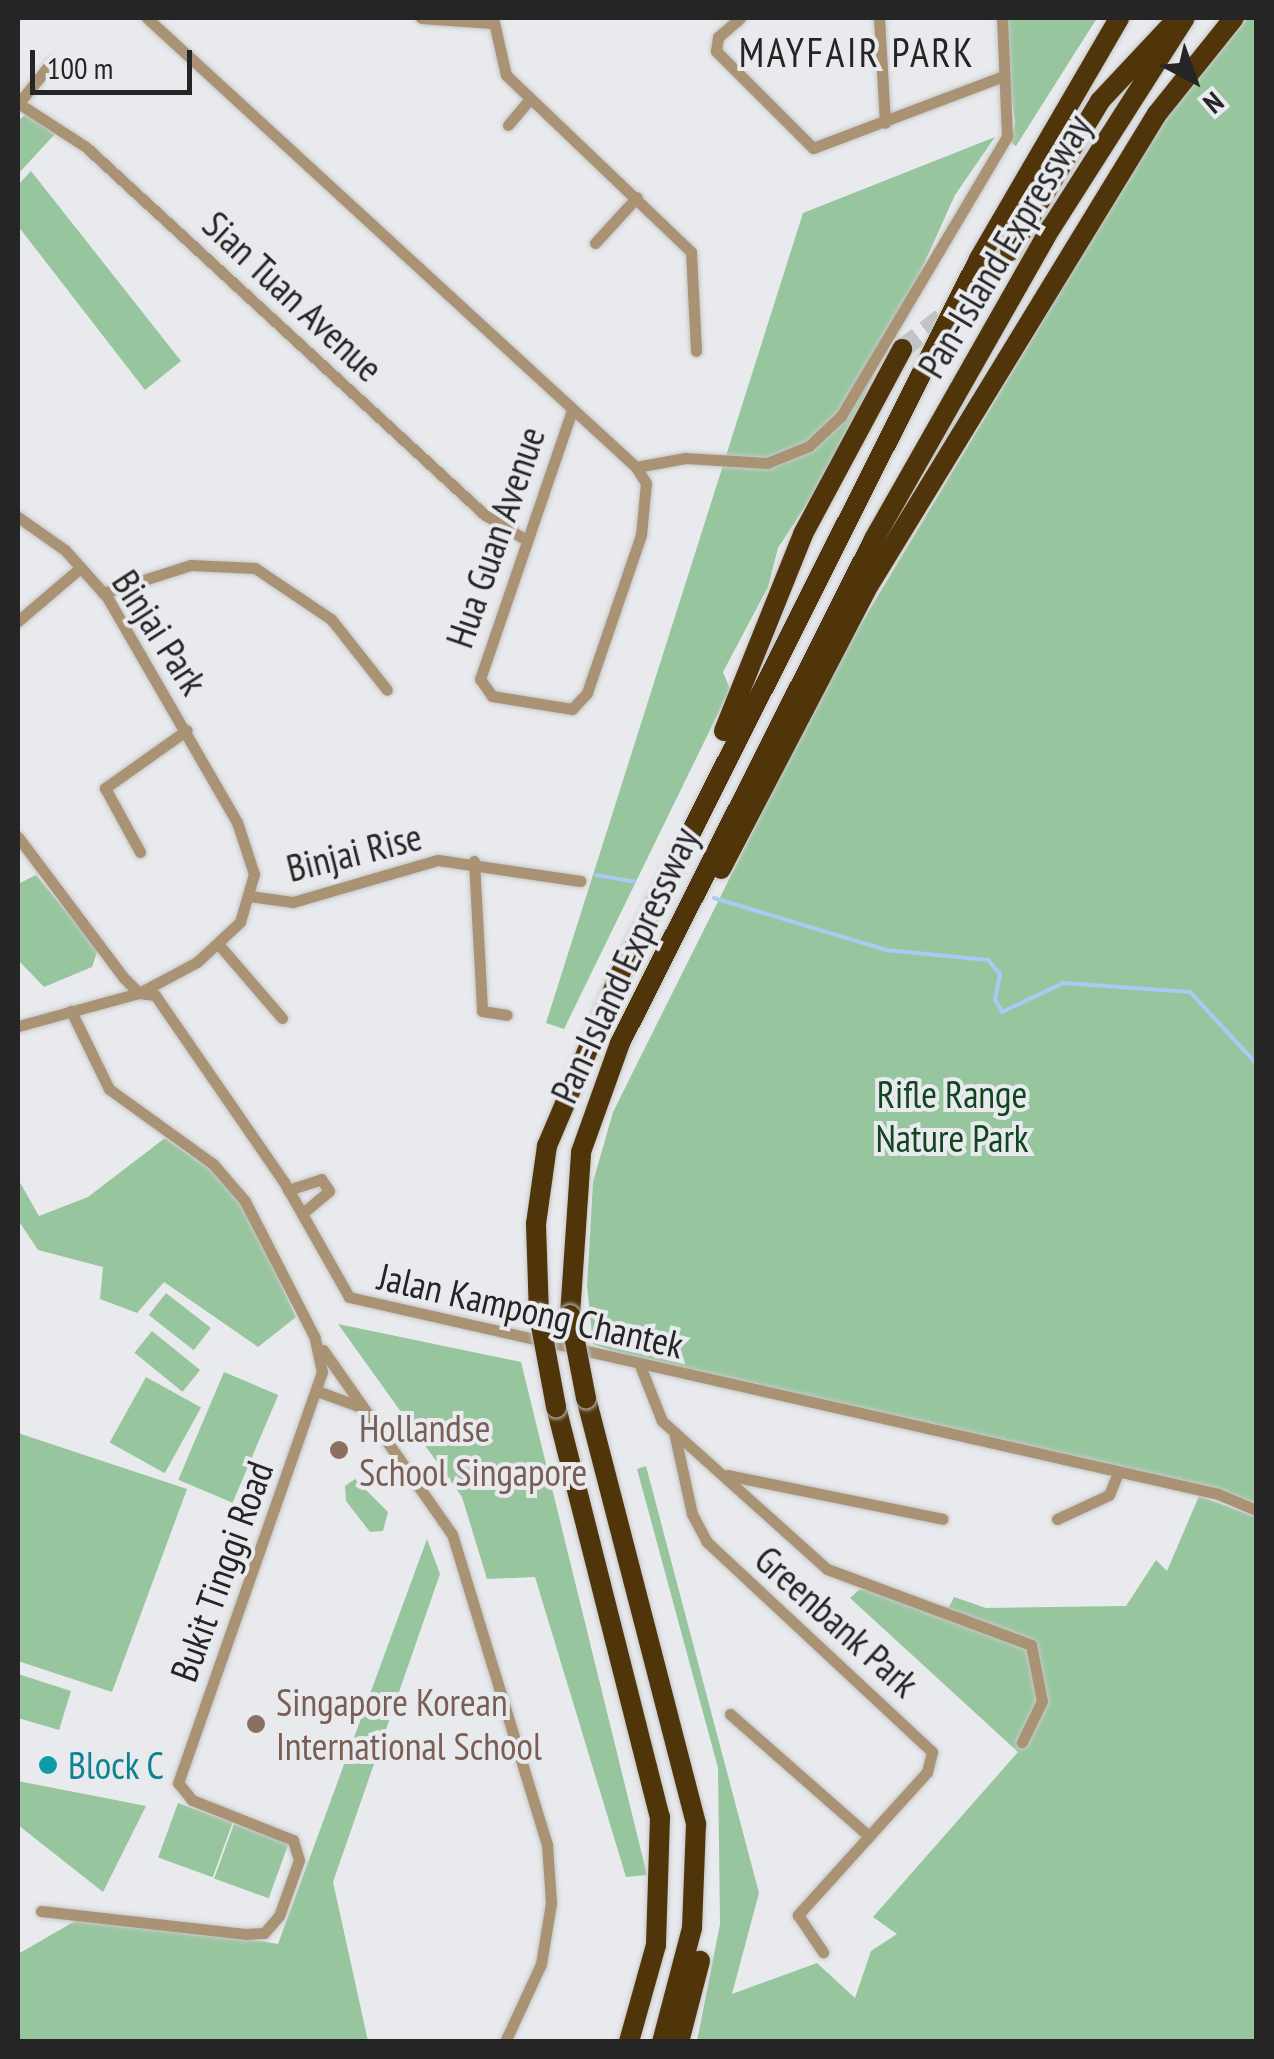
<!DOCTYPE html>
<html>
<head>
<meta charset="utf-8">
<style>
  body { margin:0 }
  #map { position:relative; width:1274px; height:2059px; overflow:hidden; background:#e9eaed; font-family:"PT Sans Narrow",sans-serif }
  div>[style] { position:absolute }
  .green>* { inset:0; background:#97c69e; transform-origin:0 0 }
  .stream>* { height:4px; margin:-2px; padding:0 2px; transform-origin:2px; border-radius:2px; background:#adc8f4 }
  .motorway-tunnel>* { height:20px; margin-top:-10px; transform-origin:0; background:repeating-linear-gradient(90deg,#c2c3c5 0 20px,transparent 0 30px) }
  .roads { filter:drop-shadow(0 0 2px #c6c7c9) drop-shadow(0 0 2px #c6c7c9) }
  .minor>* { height:11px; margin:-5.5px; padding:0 5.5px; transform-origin:5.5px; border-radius:5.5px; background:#aa9274 }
  .motorway>* { height:20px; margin:-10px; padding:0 10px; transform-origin:10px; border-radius:10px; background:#51350a }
  .bridges { filter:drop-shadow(0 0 2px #c6c7c9) drop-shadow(0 0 2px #c6c7c9) }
  .motorway-bridge>* { height:20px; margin:-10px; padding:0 10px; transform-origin:10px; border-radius:10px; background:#51350a }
  .dots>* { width:28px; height:28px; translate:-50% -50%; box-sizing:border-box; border:5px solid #e9eaed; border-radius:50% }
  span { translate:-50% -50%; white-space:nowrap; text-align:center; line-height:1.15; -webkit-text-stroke:8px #e9eaed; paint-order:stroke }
  .street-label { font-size:38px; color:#252526 }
  .park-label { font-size:38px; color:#114720 }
  .education-label { font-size:38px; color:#785e54 }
  .left { translate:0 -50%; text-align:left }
  .culture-label { font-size:38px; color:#0d838f }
  .neighbourhood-label { font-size:40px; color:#252526; letter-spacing:2.5px }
  .frame { position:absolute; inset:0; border:20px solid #252526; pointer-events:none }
  .north { position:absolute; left:1144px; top:30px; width:100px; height:100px; -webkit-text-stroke:8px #e9eaed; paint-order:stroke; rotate:139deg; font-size:28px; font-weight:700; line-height:40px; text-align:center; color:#252526 }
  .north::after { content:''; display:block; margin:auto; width:35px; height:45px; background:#252526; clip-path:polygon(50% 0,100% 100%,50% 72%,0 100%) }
  .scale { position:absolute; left:30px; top:50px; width:162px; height:45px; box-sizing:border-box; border:5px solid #252526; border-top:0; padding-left:12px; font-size:30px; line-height:35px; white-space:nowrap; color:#252526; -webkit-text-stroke:8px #e9eaed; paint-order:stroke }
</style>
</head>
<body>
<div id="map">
  <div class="green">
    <div style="clip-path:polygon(1002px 18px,1097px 18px,1016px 146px,1010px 142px,1015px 123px)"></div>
    <div style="clip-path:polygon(1248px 18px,1256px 18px,1256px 1503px,636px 1359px,593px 1344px,587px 1286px,593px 1182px,613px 1112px,834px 669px,1163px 121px)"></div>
    <div style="clip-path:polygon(26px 114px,55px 134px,18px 174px,18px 121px)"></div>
    <div style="clip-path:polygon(995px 137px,955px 195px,836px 459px,778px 548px,768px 587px,723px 672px,730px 689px,564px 1029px,546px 1023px,803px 213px)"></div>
    <div style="clip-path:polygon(31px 171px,181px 361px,145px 390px,18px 226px,18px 185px)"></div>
    <div style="clip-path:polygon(36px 875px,98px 949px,92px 967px,44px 987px,18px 960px,18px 884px)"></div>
    <div style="clip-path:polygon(165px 1138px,215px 1173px,247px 1212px,296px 1317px,258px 1347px,164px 1282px,137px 1313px,100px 1299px,103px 1267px,38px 1250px,18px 1220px,18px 1179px,39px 1216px,88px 1197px)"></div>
    <div style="left:166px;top:1293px;width:57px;height:28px;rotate:38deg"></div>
    <div style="clip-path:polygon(338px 1324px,521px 1362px,647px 1875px,626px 1877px,535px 1577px,487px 1579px,462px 1497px)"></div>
    <div style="left:152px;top:1331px;width:62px;height:28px;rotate:39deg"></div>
    <div style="left:224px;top:1372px;width:59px;height:117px;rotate:23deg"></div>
    <div style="left:146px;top:1377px;width:63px;height:75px;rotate:29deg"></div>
    <div style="clip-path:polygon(18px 1433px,187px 1489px,112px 1692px,18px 1661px)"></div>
    <div style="clip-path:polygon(646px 1466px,759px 1893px,732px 1994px,817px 1963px,855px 1998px,871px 1951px,897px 1934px,873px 1917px,1018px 1752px,850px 1598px,860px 1589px,949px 1607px,954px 1597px,986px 1608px,1126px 1606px,1156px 1560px,1167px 1571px,1199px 1496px,1256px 1517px,1256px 2041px,697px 2041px,720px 1924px,718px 1768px,637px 1469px)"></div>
    <div style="clip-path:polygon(355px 1479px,388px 1512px,383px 1531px,370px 1532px,346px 1501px,345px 1486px)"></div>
    <div style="clip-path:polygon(427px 1539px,440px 1574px,333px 1882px,368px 2041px,18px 2041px,18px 1954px,89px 1913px,278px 1944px)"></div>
    <div style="clip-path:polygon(18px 1674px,71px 1691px,59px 1730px,18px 1718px)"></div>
    <div style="clip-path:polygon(18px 1781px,146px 1806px,103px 1892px,18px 1825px)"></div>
    <div style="left:178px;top:1803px;width:58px;height:58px;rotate:20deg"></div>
    <div style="left:234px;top:1824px;width:58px;height:58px;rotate:20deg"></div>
  </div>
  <div class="stream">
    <div style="left:596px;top:875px;width:39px;rotate:10deg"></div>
    <div style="left:714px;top:898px;width:180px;rotate:16.8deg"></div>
    <div style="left:886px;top:950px;width:102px;rotate:5.6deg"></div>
    <div style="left:988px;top:960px;width:18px;rotate:49deg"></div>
    <div style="left:1000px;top:974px;width:26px;rotate:101deg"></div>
    <div style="left:995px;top:1000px;width:14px;rotate:60deg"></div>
    <div style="left:1002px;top:1012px;width:68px;rotate:-25.4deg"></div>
    <div style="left:1063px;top:983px;width:127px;rotate:4.1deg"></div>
    <div style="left:1190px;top:992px;width:97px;rotate:47.1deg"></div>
  </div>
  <div class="motorway-tunnel">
    <div style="left:902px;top:349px;width:94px;rotate:-38.1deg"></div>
    <div style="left:976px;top:291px;width:52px;rotate:-49.6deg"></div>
  </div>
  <div class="roads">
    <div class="minor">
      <div style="left:147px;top:18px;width:664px;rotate:42.56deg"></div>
      <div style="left:636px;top:467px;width:19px;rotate:58deg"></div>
      <div style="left:646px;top:483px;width:52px;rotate:95.5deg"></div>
      <div style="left:641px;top:535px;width:167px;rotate:108.9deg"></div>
      <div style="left:587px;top:693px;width:22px;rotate:133deg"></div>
      <div style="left:572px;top:709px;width:81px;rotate:-170.8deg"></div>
      <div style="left:492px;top:696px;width:21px;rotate:-125deg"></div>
      <div style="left:480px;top:679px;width:284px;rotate:-71.1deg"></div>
      <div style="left:421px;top:18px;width:71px;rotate:4deg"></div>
      <div style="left:493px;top:18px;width:58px;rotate:77.2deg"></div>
      <div style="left:506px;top:75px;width:256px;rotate:43.7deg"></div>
      <div style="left:691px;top:252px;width:99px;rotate:87.1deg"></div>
      <div style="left:740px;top:18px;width:29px;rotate:139deg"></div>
      <div style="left:718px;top:37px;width:14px;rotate:98deg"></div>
      <div style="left:716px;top:51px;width:137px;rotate:45deg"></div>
      <div style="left:813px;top:148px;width:204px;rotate:-20.7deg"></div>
      <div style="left:879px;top:18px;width:105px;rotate:86.7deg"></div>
      <div style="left:18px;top:103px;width:81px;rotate:32.9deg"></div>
      <div style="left:86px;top:147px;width:543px;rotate:42.69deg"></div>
      <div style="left:485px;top:515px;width:44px;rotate:31.2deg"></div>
      <div style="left:18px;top:104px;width:53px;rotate:-51.2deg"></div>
      <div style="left:508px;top:125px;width:33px;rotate:-50deg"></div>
      <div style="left:595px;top:243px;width:62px;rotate:-47.6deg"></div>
      <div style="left:636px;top:467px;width:50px;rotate:-10.4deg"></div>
      <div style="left:685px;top:458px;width:82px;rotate:3.5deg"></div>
      <div style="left:767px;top:463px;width:45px;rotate:-22deg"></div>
      <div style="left:809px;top:446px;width:44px;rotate:-43.2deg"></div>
      <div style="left:841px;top:416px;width:326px;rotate:-59.3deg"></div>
      <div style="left:1007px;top:136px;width:118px;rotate:-92.4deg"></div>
      <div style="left:18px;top:517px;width:57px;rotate:35.1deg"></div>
      <div style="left:65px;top:550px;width:63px;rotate:48.2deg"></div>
      <div style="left:107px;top:597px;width:260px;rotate:60deg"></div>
      <div style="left:237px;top:822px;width:55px;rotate:71.9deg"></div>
      <div style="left:254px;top:874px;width:50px;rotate:106.3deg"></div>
      <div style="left:240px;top:922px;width:59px;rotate:137.1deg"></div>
      <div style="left:197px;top:962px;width:66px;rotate:151.9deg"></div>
      <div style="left:139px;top:993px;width:125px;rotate:164.7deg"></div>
      <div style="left:103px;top:593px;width:92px;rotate:-17.7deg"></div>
      <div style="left:191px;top:565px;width:64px;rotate:2.7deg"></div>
      <div style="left:255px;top:568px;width:92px;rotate:33.9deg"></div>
      <div style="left:331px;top:619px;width:90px;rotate:51.7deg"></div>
      <div style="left:18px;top:621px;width:82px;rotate:-40.5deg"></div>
      <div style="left:18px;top:837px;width:176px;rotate:53.1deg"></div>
      <div style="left:124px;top:978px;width:21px;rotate:45deg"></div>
      <div style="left:139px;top:993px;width:16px;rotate:7deg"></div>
      <div style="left:155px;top:995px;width:227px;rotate:55.4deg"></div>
      <div style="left:284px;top:1182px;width:132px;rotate:60.5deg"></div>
      <div style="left:349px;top:1297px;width:891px;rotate:12.77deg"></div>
      <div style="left:1218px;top:1494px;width:41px;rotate:22.8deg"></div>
      <div style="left:140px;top:852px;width:73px;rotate:-118.7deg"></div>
      <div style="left:105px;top:788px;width:100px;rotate:-35.3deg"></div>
      <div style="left:474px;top:861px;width:150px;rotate:86.9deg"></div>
      <div style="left:482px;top:1011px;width:25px;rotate:9deg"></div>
      <div style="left:249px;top:896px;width:44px;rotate:7.8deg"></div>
      <div style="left:293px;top:902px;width:151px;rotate:-16.2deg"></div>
      <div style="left:438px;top:860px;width:144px;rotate:8.4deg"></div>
      <div style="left:220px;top:946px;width:95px;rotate:49.3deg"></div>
      <div style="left:288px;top:1190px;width:35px;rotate:-18deg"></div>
      <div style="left:321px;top:1179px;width:14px;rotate:56deg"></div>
      <div style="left:329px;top:1191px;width:35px;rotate:140deg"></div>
      <div style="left:323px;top:1350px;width:225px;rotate:55deg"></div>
      <div style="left:452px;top:1534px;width:324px;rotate:73deg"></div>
      <div style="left:547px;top:1844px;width:59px;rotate:86.1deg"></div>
      <div style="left:551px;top:1903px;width:62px;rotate:99.3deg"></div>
      <div style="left:541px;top:1964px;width:86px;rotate:114.8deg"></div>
      <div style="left:641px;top:1368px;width:57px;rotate:68.4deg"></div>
      <div style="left:662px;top:1421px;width:222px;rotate:41.9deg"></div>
      <div style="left:827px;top:1569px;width:218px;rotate:20.4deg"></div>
      <div style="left:1031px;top:1645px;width:57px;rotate:78.9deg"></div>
      <div style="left:1042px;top:1701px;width:46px;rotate:116deg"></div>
      <div style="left:317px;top:1391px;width:47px;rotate:20deg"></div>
      <div style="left:674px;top:1432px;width:84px;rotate:77.6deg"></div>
      <div style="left:692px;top:1514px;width:32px;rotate:62deg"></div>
      <div style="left:707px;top:1542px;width:308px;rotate:43deg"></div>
      <div style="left:932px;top:1752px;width:21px;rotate:104deg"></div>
      <div style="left:927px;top:1772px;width:193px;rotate:132.1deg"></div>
      <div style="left:798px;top:1915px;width:45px;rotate:56deg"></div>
      <div style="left:727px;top:1475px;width:220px;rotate:11.5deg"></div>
      <div style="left:1057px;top:1519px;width:57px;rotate:-24.8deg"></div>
      <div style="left:1109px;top:1495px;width:24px;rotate:-68deg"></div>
      <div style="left:730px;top:1714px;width:185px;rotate:41.3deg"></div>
      <div style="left:41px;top:1911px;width:205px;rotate:6.4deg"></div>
      <div style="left:245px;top:1934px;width:19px;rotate:-3deg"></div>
      <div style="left:264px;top:1933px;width:23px;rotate:-49deg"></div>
      <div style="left:279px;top:1916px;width:59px;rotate:-70.3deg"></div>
      <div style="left:299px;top:1860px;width:21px;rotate:-107deg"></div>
      <div style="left:293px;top:1840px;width:109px;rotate:-158.4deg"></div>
      <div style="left:192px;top:1800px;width:22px;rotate:-129deg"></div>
      <div style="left:178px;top:1783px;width:435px;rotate:-70.7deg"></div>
      <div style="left:322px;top:1372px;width:35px;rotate:-102deg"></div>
      <div style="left:315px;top:1338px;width:154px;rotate:-117.1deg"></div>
      <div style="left:245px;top:1201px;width:49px;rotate:-130.9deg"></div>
      <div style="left:213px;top:1164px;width:128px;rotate:-144.2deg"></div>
      <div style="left:109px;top:1089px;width:87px;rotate:-116deg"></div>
    </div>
    <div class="motorway">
      <div style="left:1010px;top:251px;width:175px;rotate:-59deg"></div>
      <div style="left:1100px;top:101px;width:112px;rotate:-46.8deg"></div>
      <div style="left:724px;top:731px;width:212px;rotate:-68.1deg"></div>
      <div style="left:803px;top:534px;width:210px;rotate:-61.8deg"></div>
      <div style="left:721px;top:869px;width:320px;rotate:-62.5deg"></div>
      <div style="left:869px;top:585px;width:552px;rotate:-58.56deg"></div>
      <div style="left:1157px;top:114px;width:123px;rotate:-51.3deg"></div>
      <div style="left:539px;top:1315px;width:91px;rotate:-91.9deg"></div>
      <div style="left:536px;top:1224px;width:79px;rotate:-82deg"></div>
      <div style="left:547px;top:1146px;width:185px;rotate:-67deg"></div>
      <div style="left:619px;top:976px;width:802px;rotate:-63.34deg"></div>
      <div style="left:979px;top:259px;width:279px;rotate:-59.8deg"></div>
      <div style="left:570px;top:1315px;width:163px;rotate:-86.1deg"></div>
      <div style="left:581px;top:1152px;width:116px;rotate:-70.3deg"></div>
      <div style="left:620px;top:1043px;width:564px;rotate:-63.25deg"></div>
      <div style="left:874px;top:539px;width:358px;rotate:-60.4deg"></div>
      <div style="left:1051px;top:228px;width:249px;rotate:-57.5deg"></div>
      <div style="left:586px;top:1398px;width:440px;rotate:75.5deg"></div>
      <div style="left:696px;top:1824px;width:104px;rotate:92.2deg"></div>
      <div style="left:692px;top:1928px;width:118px;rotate:104.7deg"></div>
      <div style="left:556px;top:1407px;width:423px;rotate:75.8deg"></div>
      <div style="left:660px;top:1817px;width:128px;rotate:91.8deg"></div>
      <div style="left:656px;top:1945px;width:101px;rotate:105.6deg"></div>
      <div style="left:679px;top:2042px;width:84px;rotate:-75.5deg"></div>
    </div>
  </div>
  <div class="bridges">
    <div class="motorway-bridge">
      <div style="left:539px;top:1315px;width:94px;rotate:79.5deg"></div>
      <div style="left:570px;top:1315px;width:85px;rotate:79.1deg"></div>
    </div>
  </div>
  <div class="dots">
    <div style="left:339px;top:1450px;background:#8d6e63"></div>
    <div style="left:256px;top:1724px;background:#8d6e63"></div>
    <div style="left:48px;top:1765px;background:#0f9aa8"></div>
  </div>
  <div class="street-label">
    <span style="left:1004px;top:246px;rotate:-59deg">Pan-Island Expressway</span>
    <span style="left:293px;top:296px;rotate:43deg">Sian Tuan Avenue</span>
    <span style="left:495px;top:537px;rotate:-71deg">Hua Guan Avenue</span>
    <span style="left:160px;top:632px;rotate:57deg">Binjai Park</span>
    <span style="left:354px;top:852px;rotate:-14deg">Binjai Rise</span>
    <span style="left:624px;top:965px;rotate:-65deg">Pan-Island Expressway</span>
    <span style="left:531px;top:1310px;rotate:13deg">Jalan Kampong Chantek</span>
    <span style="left:221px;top:1571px;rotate:-70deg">Bukit Tinggi Road</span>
    <span style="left:837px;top:1621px;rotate:42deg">Greenbank Park</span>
  </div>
  <div class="park-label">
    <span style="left:952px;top:1116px">Rifle Range<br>Nature Park</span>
  </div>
  <div class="education-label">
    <span class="left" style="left:359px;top:1450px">Hollandse<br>School Singapore</span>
    <span class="left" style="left:276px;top:1724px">Singapore Korean<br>International School</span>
  </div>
  <div class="culture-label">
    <span class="left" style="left:68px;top:1765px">Block C</span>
  </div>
  <div class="neighbourhood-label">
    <span style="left:857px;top:52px">MAYFAIR PARK</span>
  </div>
  <div class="frame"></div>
  <div class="north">N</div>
  <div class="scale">100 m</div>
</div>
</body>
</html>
